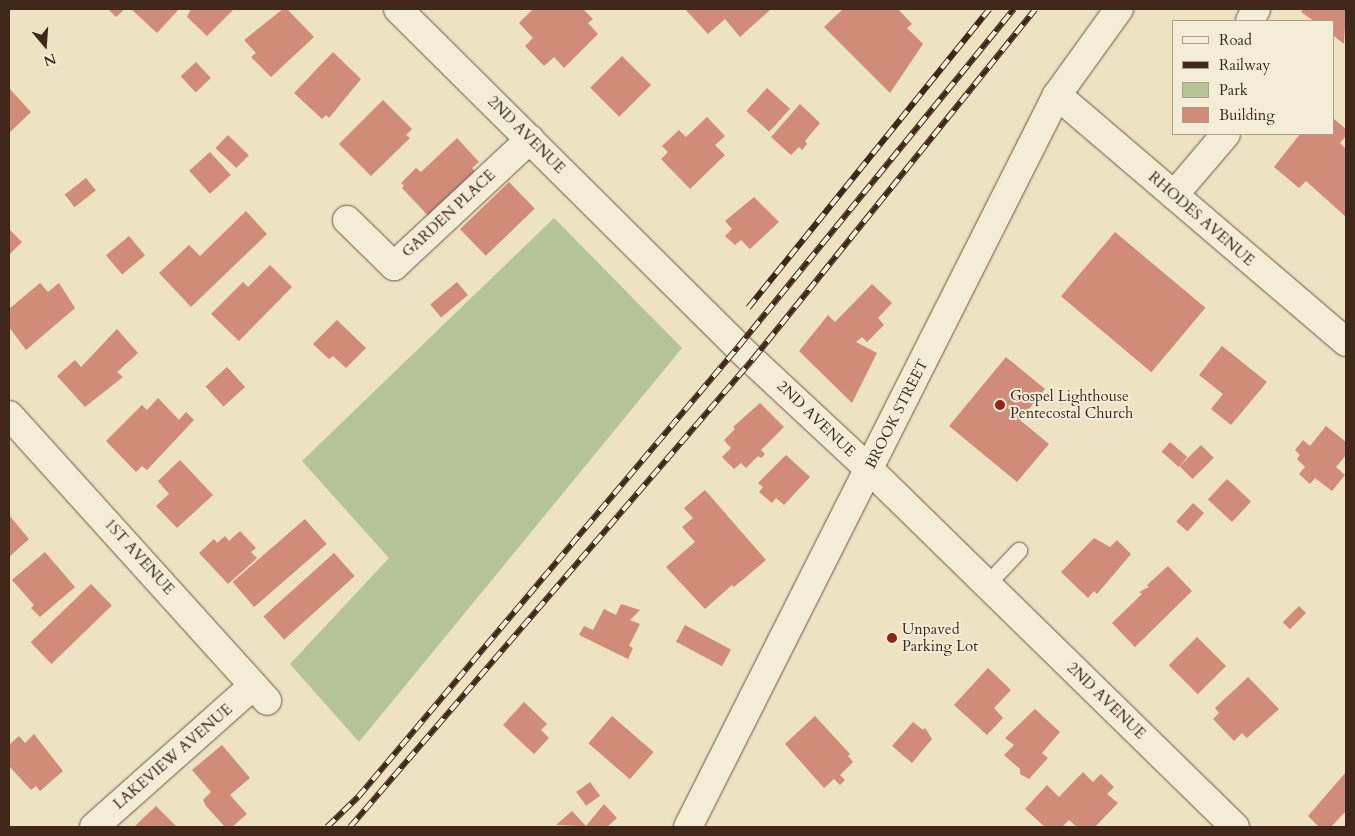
<!DOCTYPE html>
<html>
<head>
<meta charset="utf-8">
<style>
  body { margin:0 }
  #map { position:relative; width:1355px; height:836px; overflow:hidden; background:#ede2c2; font-family:Cardo,serif }
  div>[style] { position:absolute }
  .green>* { inset:0; background:#b4c496 }
  .building>* { inset:0; background:#d08b79; transform-origin:0 0 }
  .roads { filter:drop-shadow(0 0 1px #6a5644) drop-shadow(0 0 1px #6a5644) }
  .lane>* { height:16px; margin:-8px; padding:0 8px; transform-origin:8px; border-radius:8px; background:#f3ecd7 }
  .street>* { height:28px; margin:-14px; padding:0 14px; transform-origin:14px; border-radius:14px; background:#f3ecd7 }
  .secondary>* { height:28px; margin:-14px; padding:0 14px; transform-origin:14px; border-radius:14px; background:#f3ecd7 }
  .rail>* { height:5.5px; margin-top:-2.75px; transform-origin:0; background:repeating-linear-gradient(90deg,#f3ecd7 0 11px,#3f281a 0 22px); box-sizing:border-box; border-block:1px solid #3f281a }
  .dots>* { width:14px; height:14px; translate:-50% -50%; box-sizing:border-box; border:2px solid #f3ecd7; border-radius:50% }
  span { translate:-50% -50%; white-space:nowrap; text-align:center; line-height:1.15; -webkit-text-stroke:4px #f3ecd7; paint-order:stroke }
  .street-label { font-size:15px; color:#3f281a }
  .poi-label { font-size:15px; color:#3f281a }
  .left { translate:0 -50%; text-align:left }
  .frame { position:absolute; inset:0; border:10px solid #3f281a; pointer-events:none }
  .legend { position:absolute; left:1172px; top:20px; width:162px; height:115px; box-sizing:border-box; background:#f3ecd7; border:1px solid #ab9e8b; margin:0; padding:6px 9px; list-style:none; font-size:15px; color:#3f281a }
  .legend li { display:flex; align-items:center; gap:10px; height:25px }
  .legend b { width:25px; border:1px solid #ab9e8b }
  .north { position:absolute; left:20px; top:20px; width:50px; height:50px; -webkit-text-stroke:4px #f3ecd7; paint-order:stroke; rotate:162deg; font-size:14px; font-weight:700; line-height:20px; text-align:center; color:#3f281a }
  .north::after { content:''; display:block; margin:auto; width:18px; height:22px; background:#3f281a; clip-path:polygon(50% 0,100% 100%,50% 72%,0 100%) }
</style>
</head>
<body>
<div id="map">
  <div class="green">
    <div style="clip-path:polygon(554px 218px,682px 348px,359px 742px,290px 664px,389px 558px,302px 461px)"></div>
  </div>
  <div class="building">
    <div style="clip-path:polygon(108px 9px,125px 9px,116px 17px)"></div>
    <div style="clip-path:polygon(131px 9px,179px 9px,157px 33px)"></div>
    <div style="clip-path:polygon(191px 9px,234px 9px,207px 36px,187px 17px)"></div>
    <div style="clip-path:polygon(283px 9px,287px 9px,314px 37px,271px 77px,251px 57px,256px 53px,244px 40px)"></div>
    <div style="clip-path:polygon(533px 9px,583px 9px,593px 19px,588px 23px,598px 34px,564px 68px,554px 57px,544px 66px,525px 46px,533px 38px,519px 23px)"></div>
    <div style="clip-path:polygon(685px 9px,771px 9px,740px 37px,725px 19px,708px 34px)"></div>
    <div style="clip-path:polygon(843px 9px,898px 9px,912px 24px,907px 28px,923px 44px,890px 93px,824px 27px)"></div>
    <div style="clip-path:polygon(1303px 9px,1346px 9px,1344px 44px,1334px 36px,1334px 21px,1314px 21px,1301px 12px)"></div>
    <div style="clip-path:polygon(333px 52px,361px 79px,329px 118px,326px 115px,322px 119px,294px 93px)"></div>
    <div style="left:622px;top:56px;width:41px;height:45px;rotate:45deg"></div>
    <div style="left:196px;top:62px;width:22px;height:21px;rotate:47deg"></div>
    <div style="clip-path:polygon(9px 88px,31px 112px,9px 133px)"></div>
    <div style="left:767px;top:88px;width:31px;height:31px;rotate:42deg"></div>
    <div style="clip-path:polygon(383px 100px,412px 129px,406px 135px,410px 138px,371px 176px,339px 144px)"></div>
    <div style="clip-path:polygon(800px 104px,820px 123px,805px 141px,807px 144px,802px 150px,799px 147px,791px 155px,771px 137px)"></div>
    <div style="clip-path:polygon(707px 117px,725px 136px,715px 145px,725px 155px,690px 189px,661px 159px,668px 152px,662px 146px,679px 130px,686px 137px)"></div>
    <div style="clip-path:polygon(1334px 119px,1346px 129px,1346px 136px,1340px 143px,1346px 149px,1346px 217px,1306px 181px,1299px 188px,1274px 167px,1300px 134px,1334px 134px)"></div>
    <div style="left:228px;top:135px;width:29px;height:18px;rotate:44deg"></div>
    <div style="clip-path:polygon(457px 138px,479px 162px,472px 168px,477px 173px,433px 221px,402px 188px,404px 186px,401px 183px,416px 168px,421px 172px)"></div>
    <div style="left:210px;top:152px;width:31px;height:28px;rotate:48deg"></div>
    <div style="left:86px;top:178px;width:16px;height:27px;rotate:52deg"></div>
    <div style="left:509px;top:182px;width:37px;height:68px;rotate:46deg"></div>
    <div style="clip-path:polygon(754px 197px,779px 222px,750px 249px,741px 240px,735px 245px,725px 236px,732px 229px,725px 221px)"></div>
    <div style="clip-path:polygon(246px 211px,267px 234px,191px 307px,159px 273px,189px 245px,200px 256px)"></div>
    <div style="clip-path:polygon(9px 229px,22px 242px,9px 255px)"></div>
    <div style="left:1115px;top:232px;width:118px;height:84px;rotate:40deg"></div>
    <div style="left:129px;top:236px;width:25px;height:30px;rotate:50deg"></div>
    <div style="clip-path:polygon(270px 265px,292px 287px,239px 341px,211px 314px,243px 282px,248px 287px)"></div>
    <div style="left:457px;top:282px;width:17px;height:35px;rotate:50deg"></div>
    <div style="clip-path:polygon(40px 283px,48px 292px,59px 283px,75px 308px,26px 350px,9px 327px,9px 309px)"></div>
    <div style="clip-path:polygon(872px 284px,892px 303px,878px 318px,884px 325px,867px 342px,862px 337px,856px 342px,877px 353px,852px 403px,799px 351px,828px 315px,835px 322px)"></div>
    <div style="clip-path:polygon(337px 320px,366px 348px,346px 368px,333px 356px,329px 359px,313px 344px)"></div>
    <div style="clip-path:polygon(117px 329px,138px 353px,117px 372px,123px 377px,85px 407px,57px 376px,75px 360px,81px 367px)"></div>
    <div style="clip-path:polygon(1222px 346px,1267px 382px,1231px 425px,1211px 409px,1223px 394px,1199px 375px)"></div>
    <div style="clip-path:polygon(1006px 357px,1045px 389px,1020px 420px,1049px 444px,1017px 482px,949px 426px)"></div>
    <div style="left:227px;top:367px;width:27px;height:29px;rotate:48deg"></div>
    <div style="clip-path:polygon(158px 398px,179px 420px,186px 412px,194px 420px,147px 470px,142px 466px,136px 472px,106px 441px,142px 405px,147px 410px)"></div>
    <div style="clip-path:polygon(760px 403px,784px 427px,761px 450px,765px 454px,761px 458px,758px 456px,746px 468px,741px 463px,734px 469px,722px 457px,731px 448px,724px 440px,735px 429px,733px 427px)"></div>
    <div style="clip-path:polygon(1326px 426px,1346px 442px,1346px 455px,1336px 467px,1345px 475px,1332px 491px,1315px 478px,1310px 484px,1299px 474px,1305px 467px,1297px 459px,1300px 455px,1295px 450px,1303px 440px,1310px 446px)"></div>
    <div style="left:1170px;top:442px;width:23px;height:13px;rotate:41deg"></div>
    <div style="left:1201px;top:445px;width:18px;height:30px;rotate:45deg"></div>
    <div style="clip-path:polygon(786px 455px,810px 477px,784px 505px,776px 498px,772px 503px,759px 492px,763px 487px,758px 483px)"></div>
    <div style="clip-path:polygon(180px 460px,213px 495px,177px 528px,156px 506px,169px 494px,158px 481px)"></div>
    <div style="left:1227px;top:479px;width:33px;height:28px;rotate:43deg"></div>
    <div style="clip-path:polygon(705px 490px,766px 560px,734px 587px,732px 585px,705px 609px,666px 567px,695px 542px,682px 527px,693px 518px,684px 508px)"></div>
    <div style="left:1193px;top:503px;width:15px;height:25px;rotate:42deg"></div>
    <div style="clip-path:polygon(9px 515px,29px 539px,9px 557px)"></div>
    <div style="left:305px;top:519px;width:33px;height:96px;rotate:49deg"></div>
    <div style="clip-path:polygon(240px 531px,256px 548px,251px 552px,257px 558px,228px 584px,199px 553px,214px 539px,217px 543px,225px 536px,229px 541px)"></div>
    <div style="clip-path:polygon(1094px 538px,1110px 547px,1117px 540px,1131px 554px,1097px 594px,1094px 591px,1088px 598px,1061px 572px)"></div>
    <div style="clip-path:polygon(45px 552px,75px 587px,40px 617px,31px 608px,34px 605px,12px 580px)"></div>
    <div style="left:334px;top:553px;width:31px;height:95px;rotate:48deg"></div>
    <div style="clip-path:polygon(1168px 566px,1192px 591px,1135px 647px,1112px 623px,1142px 594px,1139px 592px,1149px 587px,1147px 585px)"></div>
    <div style="left:91px;top:584px;width:30px;height:84px;rotate:46deg"></div>
    <div style="clip-path:polygon(621px 604px,640px 610px,630px 620px,640px 624px,629px 646px,633px 648px,628px 659px,579px 635px,584px 626px,593px 630px,604px 609px,616px 615px)"></div>
    <div style="left:1299px;top:606px;width:10px;height:23px;rotate:45deg"></div>
    <div style="left:685px;top:625px;width:52px;height:19px;rotate:28deg"></div>
    <div style="left:1197px;top:637px;width:41px;height:40px;rotate:45deg"></div>
    <div style="clip-path:polygon(988px 668px,1011px 690px,994px 708px,1003px 718px,987px 735px,954px 705px)"></div>
    <div style="clip-path:polygon(1248px 677px,1279px 709px,1247px 738px,1242px 733px,1234px 741px,1213px 719px,1219px 713px,1215px 708px)"></div>
    <div style="clip-path:polygon(524px 702px,547px 724px,541px 730px,549px 738px,534px 754px,503px 725px)"></div>
    <div style="clip-path:polygon(1035px 709px,1060px 732px,1042px 753px,1048px 758px,1029px 779px,1020px 774px,1020px 769px,1004px 755px,1014px 745px,1005px 738px)"></div>
    <div style="left:612px;top:716px;width:55px;height:36px;rotate:41deg"></div>
    <div style="clip-path:polygon(815px 716px,850px 754px,848px 756px,853px 762px,840px 775px,845px 780px,840px 785px,834px 779px,824px 788px,785px 744px)"></div>
    <div style="clip-path:polygon(913px 722px,923px 730px,925px 728px,932px 739px,912px 763px,892px 746px)"></div>
    <div style="clip-path:polygon(34px 734px,63px 771px,40px 791px,36px 786px,31px 790px,9px 766px,9px 745px,19px 736px,25px 743px)"></div>
    <div style="clip-path:polygon(222px 745px,250px 778px,230px 795px,247px 814px,232px 827px,225px 827px,206px 806px,203px 800px,211px 792px,192px 770px)"></div>
    <div style="clip-path:polygon(1083px 772px,1093px 782px,1101px 774px,1114px 787px,1107px 794px,1118px 803px,1095px 827px,1077px 827px,1069px 820px,1062px 827px,1045px 827px,1025px 809px,1047px 785px,1059px 797px)"></div>
    <div style="clip-path:polygon(1346px 772px,1346px 811px,1331px 827px,1319px 827px,1308px 816px)"></div>
    <div style="left:590px;top:782px;width:17px;height:17px;rotate:54deg"></div>
    <div style="clip-path:polygon(604px 804px,617px 818px,607px 827px,556px 825px,572px 811px,586px 826px)"></div>
    <div style="clip-path:polygon(156px 806px,177px 827px,134px 827px)"></div>
  </div>
  <div class="roads">
    <div class="lane">
      <div style="left:987px;top:585px;width:47px;rotate:-46.7deg"></div>
    </div>
    <div class="street">
      <div style="left:1250px;top:21px;width:13px;rotate:-63deg"></div>
      <div style="left:1057px;top:95px;width:380px;rotate:40.5deg"></div>
      <div style="left:1174px;top:195px;width:80px;rotate:-49.6deg"></div>
      <div style="left:347px;top:220px;width:66px;rotate:44.4deg"></div>
      <div style="left:394px;top:266px;width:186px;rotate:-43deg"></div>
      <div style="left:9px;top:415px;width:385px;rotate:47.9deg"></div>
      <div style="left:869px;top:469px;width:512px;rotate:44.37deg"></div>
      <div style="left:94px;top:827px;width:213px;rotate:-41.6deg"></div>
    </div>
    <div class="secondary">
      <div style="left:398px;top:9px;width:479px;rotate:44.8deg"></div>
      <div style="left:738px;top:347px;width:179px;rotate:43deg"></div>
      <div style="left:688px;top:827px;width:820px;rotate:-63.25deg"></div>
      <div style="left:1057px;top:95px;width:106px;rotate:-54.2deg"></div>
    </div>
  </div>
  <div class="rail">
    <div style="left:748px;top:308px;width:384px;rotate:-51.1deg"></div>
    <div style="left:327px;top:827px;width:43px;rotate:-44.1deg"></div>
    <div style="left:358px;top:797px;width:589px;rotate:-49.82deg"></div>
    <div style="left:738px;top:347px;width:436px;rotate:-50.8deg"></div>
    <div style="left:350px;top:827px;width:618px;rotate:-49.27deg"></div>
    <div style="left:753px;top:359px;width:449px;rotate:-51.1deg"></div>
  </div>
  <div class="dots">
    <div style="left:1000px;top:405px;background:#8f2418"></div>
    <div style="left:892px;top:638px;background:#8f2418"></div>
  </div>
  <div class="street-label">
    <span style="left:526px;top:135px;rotate:45deg">2ND AVENUE</span>
    <span style="left:449px;top:214px;rotate:-43deg">GARDEN PLACE</span>
    <span style="left:1201px;top:219px;rotate:41deg">RHODES AVENUE</span>
    <span style="left:897px;top:414px;rotate:-63deg">BROOK STREET</span>
    <span style="left:816px;top:419px;rotate:44deg">2ND AVENUE</span>
    <span style="left:139px;top:557px;rotate:48deg">1ST AVENUE</span>
    <span style="left:1106px;top:701px;rotate:44deg">2ND AVENUE</span>
    <span style="left:173px;top:757px;rotate:-41deg">LAKEVIEW AVENUE</span>
  </div>
  <div class="poi-label">
    <span class="left" style="left:1010px;top:405px">Gospel Lighthouse<br>Pentecostal Church</span>
    <span class="left" style="left:902px;top:638px">Unpaved<br>Parking Lot</span>
  </div>
  <div class="frame"></div>
  <ul class="legend">
  <li><b style="height:6px;background:#f3ecd7"></b>Road</li>
  <li><b style="height:6px;background:#3f281a"></b>Railway</li>
  <li><b style="height:14px;background:#b4c496"></b>Park</li>
  <li><b style="height:14px;background:#d08b79"></b>Building</li>
  </ul>
  <div class="north">N</div>
</div>
</body>
</html>
